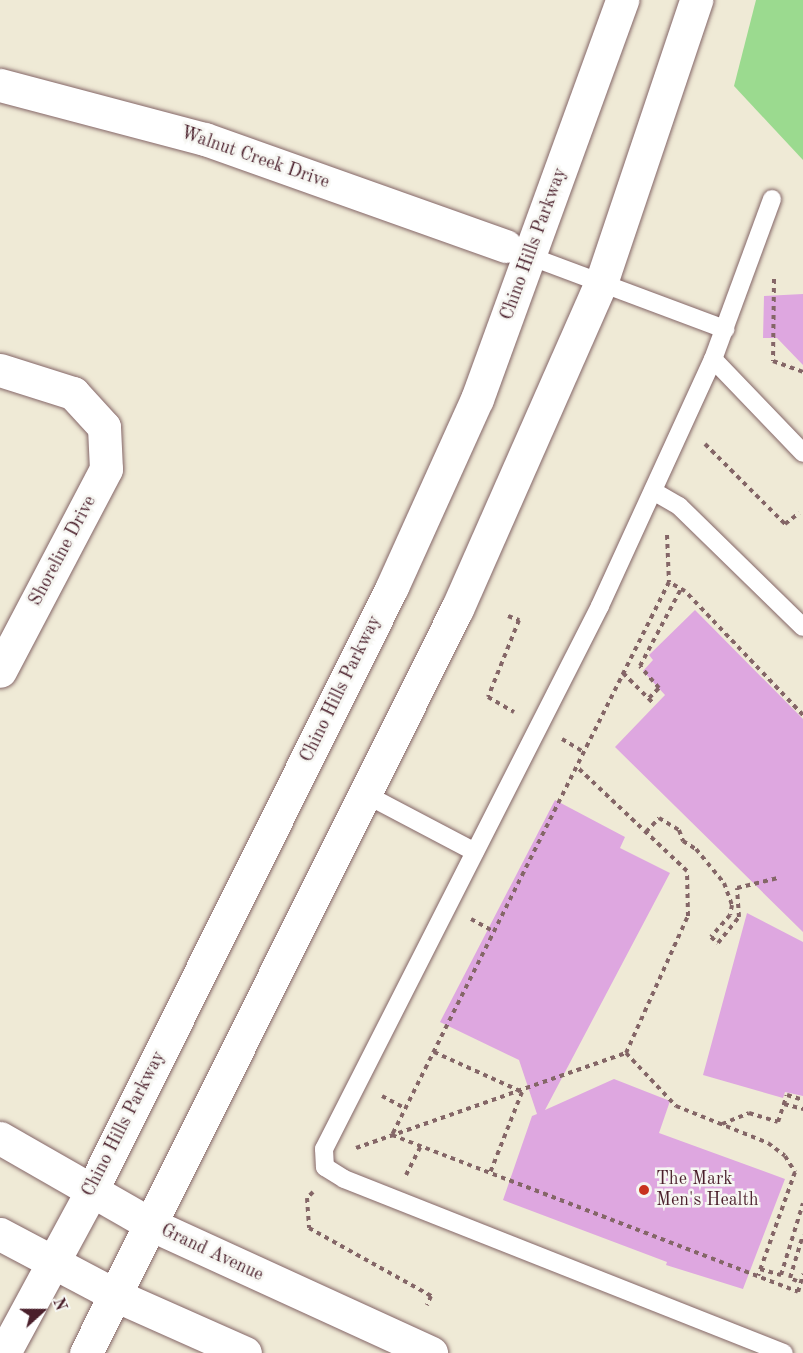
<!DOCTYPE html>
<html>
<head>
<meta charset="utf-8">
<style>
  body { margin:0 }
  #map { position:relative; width:803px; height:1353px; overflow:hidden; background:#efead6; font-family:"Old Standard TT",serif }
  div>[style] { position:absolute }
  .green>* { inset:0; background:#9bda8f }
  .building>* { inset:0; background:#dea7e0 }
  .path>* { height:4px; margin-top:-2px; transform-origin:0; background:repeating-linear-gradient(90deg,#846667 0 4.5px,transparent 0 9px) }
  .roads { filter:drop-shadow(0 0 2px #846667) drop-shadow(0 0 2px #846667) }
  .service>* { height:18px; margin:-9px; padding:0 9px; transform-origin:9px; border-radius:9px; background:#fff }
  .minor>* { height:33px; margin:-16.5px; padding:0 16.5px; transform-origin:16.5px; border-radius:16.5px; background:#fff }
  .primary>* { height:33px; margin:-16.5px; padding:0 16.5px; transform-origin:16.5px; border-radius:16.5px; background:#fff }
  .dots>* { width:16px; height:16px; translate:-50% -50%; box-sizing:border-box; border:3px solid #f6f6f2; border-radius:50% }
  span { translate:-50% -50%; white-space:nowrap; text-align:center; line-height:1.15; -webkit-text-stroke:5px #f6f6f2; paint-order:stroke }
  .street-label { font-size:18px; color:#4a1f2b }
  .poi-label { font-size:18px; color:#4a1f2b }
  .left { translate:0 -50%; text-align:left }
  .north { position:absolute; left:12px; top:1281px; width:60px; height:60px; -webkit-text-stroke:4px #f6f6f2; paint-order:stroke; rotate:69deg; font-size:16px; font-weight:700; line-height:24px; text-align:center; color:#4a1f2b }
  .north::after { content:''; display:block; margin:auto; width:21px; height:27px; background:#4a1f2b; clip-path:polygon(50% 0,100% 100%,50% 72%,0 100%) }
</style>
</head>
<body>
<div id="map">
  <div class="green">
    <div style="clip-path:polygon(756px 0,803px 0,803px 160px,734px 86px)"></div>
  </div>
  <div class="building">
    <div style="clip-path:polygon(803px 294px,803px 365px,777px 338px,763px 338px,764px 296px)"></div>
    <div style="clip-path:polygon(695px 610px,803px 719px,803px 932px,615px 747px,665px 695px,643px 671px,653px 660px,649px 655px)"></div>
    <div style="clip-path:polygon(555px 800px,625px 837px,620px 848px,670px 873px,545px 1110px,614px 1079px,670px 1101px,659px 1133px,785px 1179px,743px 1289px,666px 1265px,667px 1262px,503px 1200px,532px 1116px,537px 1114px,519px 1060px,440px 1022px)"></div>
    <div style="clip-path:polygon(747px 913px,803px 942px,803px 1096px,785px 1092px,783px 1098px,703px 1075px)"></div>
  </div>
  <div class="path">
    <div style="left:774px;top:279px;width:82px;rotate:90.7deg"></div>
    <div style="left:773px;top:361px;width:32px;rotate:20deg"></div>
    <div style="left:705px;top:444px;width:113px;rotate:45deg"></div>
    <div style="left:785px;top:524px;width:18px;rotate:-38deg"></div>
    <div style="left:667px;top:535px;width:47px;rotate:87.6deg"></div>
    <div style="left:508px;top:616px;width:12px;rotate:20deg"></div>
    <div style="left:519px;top:620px;width:83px;rotate:111.9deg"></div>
    <div style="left:488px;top:697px;width:30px;rotate:30deg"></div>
    <div style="left:623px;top:673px;width:42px;rotate:45deg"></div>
    <div style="left:649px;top:698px;width:14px;rotate:-45deg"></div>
    <div style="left:659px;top:688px;width:29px;rotate:-131deg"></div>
    <div style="left:640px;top:666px;width:87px;rotate:-62deg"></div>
    <div style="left:803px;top:715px;width:171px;rotate:-133.6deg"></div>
    <div style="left:685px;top:591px;width:18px;rotate:-151deg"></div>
    <div style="left:669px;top:582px;width:618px;rotate:116.61deg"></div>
    <div style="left:392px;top:1135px;width:435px;rotate:21.1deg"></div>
    <div style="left:798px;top:1292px;width:19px;rotate:-74deg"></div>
    <div style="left:562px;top:739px;width:26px;rotate:31deg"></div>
    <div style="left:646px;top:832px;width:19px;rotate:-47deg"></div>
    <div style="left:659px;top:818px;width:23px;rotate:31deg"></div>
    <div style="left:679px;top:830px;width:12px;rotate:70deg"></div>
    <div style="left:683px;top:841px;width:15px;rotate:32deg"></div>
    <div style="left:696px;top:849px;width:44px;rotate:50.5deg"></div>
    <div style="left:724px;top:883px;width:23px;rotate:70deg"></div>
    <div style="left:732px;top:905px;width:10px;rotate:101deg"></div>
    <div style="left:730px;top:915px;width:29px;rotate:131deg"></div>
    <div style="left:711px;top:937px;width:9px;rotate:41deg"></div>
    <div style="left:718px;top:943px;width:33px;rotate:-51deg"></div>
    <div style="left:739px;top:917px;width:29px;rotate:-94deg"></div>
    <div style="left:737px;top:888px;width:42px;rotate:-13.7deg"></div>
    <div style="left:471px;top:919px;width:26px;rotate:29deg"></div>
    <div style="left:434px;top:1052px;width:97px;rotate:24.4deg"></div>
    <div style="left:522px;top:1092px;width:87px;rotate:111.6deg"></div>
    <div style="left:626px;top:1053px;width:73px;rotate:46.7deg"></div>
    <div style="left:676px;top:1106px;width:99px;rotate:21.9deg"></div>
    <div style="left:768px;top:1143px;width:21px;rotate:37deg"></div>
    <div style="left:785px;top:1156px;width:19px;rotate:58deg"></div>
    <div style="left:795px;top:1172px;width:110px;rotate:109.6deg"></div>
    <div style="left:382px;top:1096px;width:26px;rotate:28deg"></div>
    <div style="left:784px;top:1104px;width:20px;rotate:15deg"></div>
    <div style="left:722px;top:1124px;width:29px;rotate:-22deg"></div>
    <div style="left:749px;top:1113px;width:30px;rotate:17deg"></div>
    <div style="left:778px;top:1122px;width:28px;rotate:-72deg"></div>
    <div style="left:787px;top:1095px;width:17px;rotate:17deg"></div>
    <div style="left:356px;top:1148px;width:286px;rotate:-19.4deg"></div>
    <div style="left:626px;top:1053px;width:150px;rotate:-65.7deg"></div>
    <div style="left:688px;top:916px;width:45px;rotate:-91.3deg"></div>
    <div style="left:687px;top:871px;width:151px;rotate:-136.6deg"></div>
    <div style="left:406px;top:1175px;width:33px;rotate:-63deg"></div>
    <div style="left:313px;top:1192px;width:8px;rotate:135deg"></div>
    <div style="left:307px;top:1198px;width:30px;rotate:86deg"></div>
    <div style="left:309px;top:1228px;width:140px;rotate:29.1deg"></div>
    <div style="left:431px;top:1296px;width:10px;rotate:114deg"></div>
    <div style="left:760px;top:1269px;width:22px;rotate:16deg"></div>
    <div style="left:781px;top:1275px;width:75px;rotate:-73deg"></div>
    <div style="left:797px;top:1281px;width:8px;rotate:-157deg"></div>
    <div style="left:790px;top:1278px;width:45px;rotate:-73.2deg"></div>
  </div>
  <div class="roads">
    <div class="service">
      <div style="left:772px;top:199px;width:171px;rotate:110.2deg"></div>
      <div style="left:713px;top:359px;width:272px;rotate:114.6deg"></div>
      <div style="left:600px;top:606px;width:609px;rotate:116.94deg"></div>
      <div style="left:324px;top:1149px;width:18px;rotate:87deg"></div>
      <div style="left:325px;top:1167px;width:22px;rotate:32deg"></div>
      <div style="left:344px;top:1179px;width:473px;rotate:21.6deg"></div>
      <div style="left:524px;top:254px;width:215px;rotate:20.5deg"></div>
      <div style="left:713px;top:359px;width:130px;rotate:46.2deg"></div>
      <div style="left:653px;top:491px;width:30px;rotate:30deg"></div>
      <div style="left:679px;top:506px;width:173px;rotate:44.3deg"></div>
      <div style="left:365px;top:794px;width:124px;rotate:27.8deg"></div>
    </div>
    <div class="minor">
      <div style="left:0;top:85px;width:212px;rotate:14.8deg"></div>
      <div style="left:205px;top:139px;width:319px;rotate:19.6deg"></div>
      <div style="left:0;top:370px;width:77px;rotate:17.5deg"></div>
      <div style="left:73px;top:393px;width:46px;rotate:47.6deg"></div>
      <div style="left:104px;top:427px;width:42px;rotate:87.3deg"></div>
      <div style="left:106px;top:469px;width:228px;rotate:117.7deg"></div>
    </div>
    <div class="primary">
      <div style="left:0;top:1138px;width:175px;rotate:29.8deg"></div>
      <div style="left:152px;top:1225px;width:307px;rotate:24.6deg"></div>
      <div style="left:0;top:1234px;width:132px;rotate:27.9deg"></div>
      <div style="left:117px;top:1296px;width:140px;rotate:24deg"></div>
      <div style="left:4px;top:1353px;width:185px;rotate:-61.6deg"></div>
      <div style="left:92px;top:1190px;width:674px;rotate:-63.55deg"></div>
      <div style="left:392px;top:587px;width:206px;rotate:-65.7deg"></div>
      <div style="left:477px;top:399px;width:425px;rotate:-70deg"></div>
      <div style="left:86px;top:1353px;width:831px;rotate:-63.5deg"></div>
      <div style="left:457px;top:609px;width:356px;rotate:-66.2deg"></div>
      <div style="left:601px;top:283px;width:299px;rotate:-71.4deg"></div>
    </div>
  </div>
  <div class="dots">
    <div style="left:644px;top:1190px;background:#c8321e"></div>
  </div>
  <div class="street-label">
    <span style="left:255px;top:158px;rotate:19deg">Walnut Creek Drive</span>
    <span style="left:534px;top:244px;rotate:-70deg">Chino Hills Parkway</span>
    <span style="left:63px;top:551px;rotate:-62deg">Shoreline Drive</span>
    <span style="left:341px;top:689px;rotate:-64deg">Chino Hills Parkway</span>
    <span style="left:124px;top:1124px;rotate:-63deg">Chino Hills Parkway</span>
    <span style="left:212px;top:1253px;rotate:25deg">Grand Avenue</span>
  </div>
  <div class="poi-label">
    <span class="left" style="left:656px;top:1190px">The Mark<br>Men's Health</span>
  </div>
  <div class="north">N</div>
</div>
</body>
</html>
